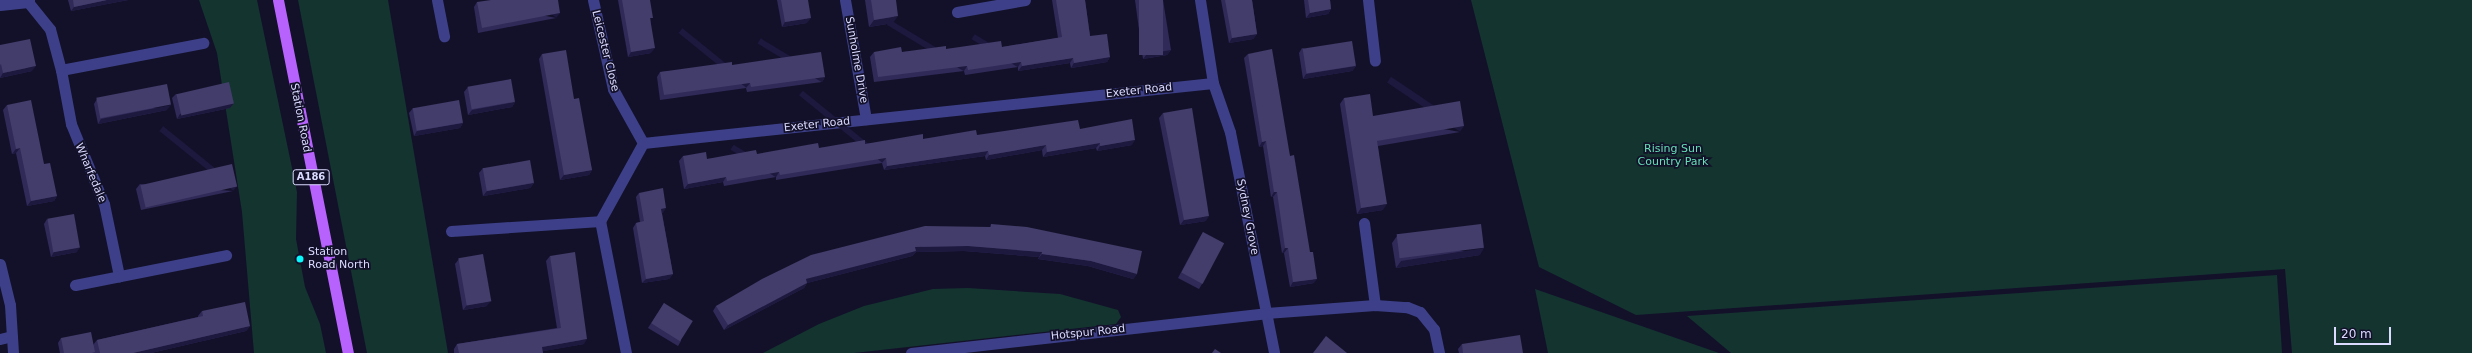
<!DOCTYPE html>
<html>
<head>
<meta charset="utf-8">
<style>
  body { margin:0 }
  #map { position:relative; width:2472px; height:353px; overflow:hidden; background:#13112a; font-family:"DejaVu Sans",sans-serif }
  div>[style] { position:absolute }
  .green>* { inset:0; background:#143430 }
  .minor>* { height:11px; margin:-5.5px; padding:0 5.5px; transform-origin:5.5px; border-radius:5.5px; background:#3d4088 }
  .tertiary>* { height:11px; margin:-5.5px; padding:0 5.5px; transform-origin:5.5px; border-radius:5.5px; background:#3d4088 }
  .primary>* { height:11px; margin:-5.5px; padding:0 5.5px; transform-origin:5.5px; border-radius:5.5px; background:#b762fd }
  .wall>* { inset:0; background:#302a58 }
  .shaded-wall>* { inset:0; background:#1d183e; transform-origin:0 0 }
  .building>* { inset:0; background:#423d6a; transform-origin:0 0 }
  .dots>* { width:11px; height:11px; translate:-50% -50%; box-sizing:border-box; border:2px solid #13112a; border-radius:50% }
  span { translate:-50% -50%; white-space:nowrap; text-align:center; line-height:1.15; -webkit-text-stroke:3.5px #13112a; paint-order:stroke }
  .shield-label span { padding:1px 3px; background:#13112a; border:1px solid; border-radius:3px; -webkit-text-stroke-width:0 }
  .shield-label { font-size:10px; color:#dbdaff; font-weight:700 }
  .street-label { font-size:11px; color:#dbdaff }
  .park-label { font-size:11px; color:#65e0b7 }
  .poi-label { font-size:11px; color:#dbdaff }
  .left { translate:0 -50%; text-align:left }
  .scale { position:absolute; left:2334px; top:327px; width:57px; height:18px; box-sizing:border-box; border:2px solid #dbdaff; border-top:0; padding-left:5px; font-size:12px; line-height:14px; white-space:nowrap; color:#dbdaff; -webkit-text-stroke:3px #13112a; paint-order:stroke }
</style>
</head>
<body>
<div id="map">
  <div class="green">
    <div style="clip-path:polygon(199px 0,257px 0,297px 192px,296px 239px,305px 287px,320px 324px,326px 353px,254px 353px,242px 212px,217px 53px)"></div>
    <div style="clip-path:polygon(298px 0,388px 0,448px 353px,367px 353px)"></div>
    <div style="clip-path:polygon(1471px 0,2472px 0,2472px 353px,2292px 353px,2285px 269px,1636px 315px,1539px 267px)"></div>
    <div style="clip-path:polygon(2277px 275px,2282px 353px,1731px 353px,1687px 316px)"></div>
    <div style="clip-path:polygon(968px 288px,1060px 294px,1118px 310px,1121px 317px,1116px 324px,854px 353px,763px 353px,819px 324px,864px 306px,933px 289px)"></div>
    <div style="clip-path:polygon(1535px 289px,1719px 353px,1548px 353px)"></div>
  </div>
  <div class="minor">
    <div style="left:29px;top:0;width:2px;rotate:117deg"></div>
    <div style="left:28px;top:2px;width:35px;rotate:51deg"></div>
    <div style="left:50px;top:29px;width:42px;rotate:75deg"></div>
    <div style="left:61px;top:70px;width:145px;rotate:-10.8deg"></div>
    <div style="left:437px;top:0;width:37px;rotate:79deg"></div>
    <div style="left:593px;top:0;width:91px;rotate:77.3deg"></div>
    <div style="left:613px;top:89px;width:62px;rotate:60.9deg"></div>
    <div style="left:845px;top:0;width:121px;rotate:80deg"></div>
    <div style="left:1200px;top:0;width:84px;rotate:81.1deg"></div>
    <div style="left:1213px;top:83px;width:52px;rotate:70.9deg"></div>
    <div style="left:1230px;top:132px;width:225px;rotate:78.7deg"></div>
    <div style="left:1368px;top:0;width:61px;rotate:83.5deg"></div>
    <div style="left:0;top:5px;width:28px;rotate:-6deg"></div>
    <div style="left:957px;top:12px;width:69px;rotate:-10deg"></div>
    <div style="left:61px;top:70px;width:55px;rotate:79.5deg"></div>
    <div style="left:71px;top:124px;width:87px;rotate:67.6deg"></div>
    <div style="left:104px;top:204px;width:74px;rotate:78.2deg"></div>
    <div style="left:1364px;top:223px;width:83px;rotate:82.4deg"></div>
    <div style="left:451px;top:231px;width:149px;rotate:-3.8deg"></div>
    <div style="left:75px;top:285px;width:154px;rotate:-11.2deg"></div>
    <div style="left:0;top:339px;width:12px;rotate:-14deg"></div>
    <div style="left:626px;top:353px;width:135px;rotate:-101.1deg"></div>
    <div style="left:600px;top:221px;width:89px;rotate:-61.1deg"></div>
    <div style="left:643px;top:143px;width:573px;rotate:-6.01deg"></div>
    <div style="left:911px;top:353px;width:357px;rotate:-6.4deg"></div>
    <div style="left:1266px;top:313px;width:109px;rotate:-4.2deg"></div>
    <div style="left:1375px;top:305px;width:32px;rotate:4deg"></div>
    <div style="left:1407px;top:307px;width:14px;rotate:21deg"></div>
    <div style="left:1420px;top:312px;width:22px;rotate:51deg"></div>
    <div style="left:1434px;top:329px;width:25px;rotate:78deg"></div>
  </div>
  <div class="tertiary">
    <div style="left:0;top:264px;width:42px;rotate:76.3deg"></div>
    <div style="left:10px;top:305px;width:48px;rotate:86.4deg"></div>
  </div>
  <div class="primary">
    <div style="left:278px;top:0;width:360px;rotate:78.8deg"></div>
  </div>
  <div class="wall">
    <div style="clip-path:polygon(68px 0,128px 0,71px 11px)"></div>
    <div style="clip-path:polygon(618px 0,650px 0,651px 53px,628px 57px)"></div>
    <div style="clip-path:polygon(777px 0,808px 0,807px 23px,782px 27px)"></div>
    <div style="clip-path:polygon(865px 0,896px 0,893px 23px,869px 27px)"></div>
    <div style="clip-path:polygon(1052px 0,1085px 0,1090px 36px,1110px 57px,1107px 62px,1071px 68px,1070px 63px,1018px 71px,1018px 67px,965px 75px,964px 71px,874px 82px,870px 57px,874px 52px,902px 52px,946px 49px,1002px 47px,1058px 38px)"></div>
    <div style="clip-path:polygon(1135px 0,1163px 0,1171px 50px,1167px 55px,1143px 59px)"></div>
    <div style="clip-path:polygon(1221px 0,1252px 0,1257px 34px,1253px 39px,1229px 43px)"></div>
    <div style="clip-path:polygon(1304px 0,1330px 0,1331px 9px,1328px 14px,1306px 18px)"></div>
    <div style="clip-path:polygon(477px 2px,556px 18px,478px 33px,474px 7px)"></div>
    <div style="clip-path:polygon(0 45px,32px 71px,0 78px)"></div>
    <div style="clip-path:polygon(1302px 48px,1356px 66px,1352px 71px,1303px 79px,1299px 53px)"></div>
    <div style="clip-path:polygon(542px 54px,574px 99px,592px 170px,589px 175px,560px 180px,539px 59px)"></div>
    <div style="clip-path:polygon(1248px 54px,1290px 156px,1314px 283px,1290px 287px,1284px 253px,1282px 253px,1273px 197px,1271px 197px,1263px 146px,1259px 147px,1244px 58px)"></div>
    <div style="clip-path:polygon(732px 65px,825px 77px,822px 82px,747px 92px,746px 88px,660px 100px,657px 77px,660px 72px)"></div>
    <div style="clip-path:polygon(468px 87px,515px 102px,512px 107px,468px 115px,464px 92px)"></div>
    <div style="clip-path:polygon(176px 94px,230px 108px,177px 119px,172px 98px)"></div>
    <div style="clip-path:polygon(1344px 98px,1373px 116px,1460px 132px,1378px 146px,1383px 210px,1357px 214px,1340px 104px)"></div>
    <div style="clip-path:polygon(97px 99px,167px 110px,98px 124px,94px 104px)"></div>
    <div style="clip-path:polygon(7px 105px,44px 164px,57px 196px,54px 201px,27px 206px,16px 153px,12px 154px,3px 110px)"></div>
    <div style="clip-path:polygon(413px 108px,463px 123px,460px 128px,414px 136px,409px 113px)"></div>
    <div style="clip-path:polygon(1163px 113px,1206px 221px,1180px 225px,1159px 118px)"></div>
    <div style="clip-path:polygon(1080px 129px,1132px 145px,1097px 151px,1096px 148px,1043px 157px,1042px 150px,986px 160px,985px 156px,884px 170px,882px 163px,776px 180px,776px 177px,724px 186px,723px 182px,684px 189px,679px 161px,683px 156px,707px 159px,819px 148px,865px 144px,923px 139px)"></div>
    <div style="clip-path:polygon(483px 168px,534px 183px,530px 188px,483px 196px,479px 173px)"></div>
    <div style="clip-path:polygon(140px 184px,233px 191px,141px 210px,136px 189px)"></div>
    <div style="clip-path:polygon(639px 193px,663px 213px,662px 213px,673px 274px,669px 279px,642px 283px,633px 228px,636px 223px,640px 222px,636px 197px)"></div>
    <div style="clip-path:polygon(47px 219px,77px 252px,51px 257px,44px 224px)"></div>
    <div style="clip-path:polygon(991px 224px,1137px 274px,1133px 279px,1088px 266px,1038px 259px,1039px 257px,964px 251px,916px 252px,912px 256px,807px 283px,804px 288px,724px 330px,713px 311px,716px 306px,990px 227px)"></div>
    <div style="clip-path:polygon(1203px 232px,1202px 284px,1199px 289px,1178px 278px,1200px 237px)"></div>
    <div style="clip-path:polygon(1397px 236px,1480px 255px,1396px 268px,1392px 243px)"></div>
    <div style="clip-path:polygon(550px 256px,584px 344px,543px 351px,543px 353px,454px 353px,454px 349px,457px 344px,557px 328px,546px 261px)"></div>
    <div style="clip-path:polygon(459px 259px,487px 306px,463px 310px,455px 264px)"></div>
    <div style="clip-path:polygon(664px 303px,681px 341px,678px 346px,648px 328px)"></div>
    <div style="clip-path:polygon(202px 311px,250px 326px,246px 331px,151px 353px,60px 353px,58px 343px,61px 338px,93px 345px,97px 340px,198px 317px,198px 316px)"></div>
    <div style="clip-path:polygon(1462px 344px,1523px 353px,1459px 353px,1458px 349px)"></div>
  </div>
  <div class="shaded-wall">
    <div style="clip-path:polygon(107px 0,128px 0,71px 11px,74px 7px)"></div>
    <div style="clip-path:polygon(1331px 9px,1328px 14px,1306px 18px,1310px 13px)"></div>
    <div style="left:560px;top:13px;width:6px;height:79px;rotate:129deg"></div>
    <div style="clip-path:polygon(898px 16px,893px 23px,869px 27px,874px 20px)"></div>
    <div style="clip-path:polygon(811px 18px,807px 23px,782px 27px,785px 22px)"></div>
    <div style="clip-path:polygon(1257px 34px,1253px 39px,1229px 43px,1232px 38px)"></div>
    <div style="clip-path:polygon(655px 48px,651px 53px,628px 57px,631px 52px)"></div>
    <div style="clip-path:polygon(1171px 50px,1167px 55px,1143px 59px,1147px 54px)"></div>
    <div style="clip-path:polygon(1110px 57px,1107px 62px,1071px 68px,1074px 63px)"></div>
    <div style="clip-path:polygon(1073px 58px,1070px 63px,1018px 71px,1022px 66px)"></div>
    <div style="left:1021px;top:62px;width:6px;height:54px;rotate:121deg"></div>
    <div style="clip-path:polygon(36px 66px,32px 71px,0 78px,3px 73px)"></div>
    <div style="left:967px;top:66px;width:6px;height:90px;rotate:121deg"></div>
    <div style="clip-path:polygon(1356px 66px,1352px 71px,1303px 79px,1306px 74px)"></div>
    <div style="left:825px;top:77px;width:6px;height:75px;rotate:121deg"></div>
    <div style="left:750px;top:83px;width:6px;height:87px;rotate:129deg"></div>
    <div style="clip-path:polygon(515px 102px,512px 107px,468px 115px,472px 110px)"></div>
    <div style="clip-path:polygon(234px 103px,230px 108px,177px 119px,180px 114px)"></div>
    <div style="clip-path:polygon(171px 105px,167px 110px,98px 124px,101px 119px)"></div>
    <div style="clip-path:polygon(463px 123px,460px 128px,414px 136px,417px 131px)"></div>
    <div style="left:1464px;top:126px;width:7px;height:88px;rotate:124deg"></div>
    <div style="clip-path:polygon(1135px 140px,1132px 145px,1097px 151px,1100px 146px)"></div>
    <div style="clip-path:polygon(1266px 141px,1263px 146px,1259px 147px,1262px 142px)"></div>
    <div style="clip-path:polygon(1100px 143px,1096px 148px,1043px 157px,1047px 152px)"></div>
    <div style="clip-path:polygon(1046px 145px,1042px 150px,986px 160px,989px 155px)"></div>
    <div style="clip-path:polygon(20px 148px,16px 153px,12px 154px,16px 149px)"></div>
    <div style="clip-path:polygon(988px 151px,985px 156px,884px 170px,887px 166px)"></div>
    <div style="left:886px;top:158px;width:6px;height:107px;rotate:129deg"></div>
    <div style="clip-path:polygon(592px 170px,589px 175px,560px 180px,564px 175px)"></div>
    <div style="left:779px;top:172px;width:6px;height:53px;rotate:121deg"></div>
    <div style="clip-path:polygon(726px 177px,723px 182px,684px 189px,688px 184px)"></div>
    <div style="clip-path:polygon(534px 183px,530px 188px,483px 196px,487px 191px)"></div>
    <div style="left:237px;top:186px;width:6px;height:95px;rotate:129deg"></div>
    <div style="clip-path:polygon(1274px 192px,1277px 192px,1273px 197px,1271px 197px)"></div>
    <div style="clip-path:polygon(57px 196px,54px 201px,27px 206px,31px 201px)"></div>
    <div style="clip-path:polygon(1387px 204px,1383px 210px,1357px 214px,1361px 208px)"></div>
    <div style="clip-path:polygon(666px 208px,663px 213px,658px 214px,661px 209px)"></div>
    <div style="clip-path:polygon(1209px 216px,1206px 221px,1180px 225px,1184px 220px)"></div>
    <div style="clip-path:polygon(968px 246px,1042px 252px,1039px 257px,964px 251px,916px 252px,912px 256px,807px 283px,804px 288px,724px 330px,728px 325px,806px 279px,915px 247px)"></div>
    <div style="clip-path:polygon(80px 247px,77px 252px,51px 257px,54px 252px)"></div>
    <div style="clip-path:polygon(1285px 248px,1288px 248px,1284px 253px,1282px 253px)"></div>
    <div style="clip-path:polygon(1484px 248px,1480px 255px,1396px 268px,1401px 261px)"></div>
    <div style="clip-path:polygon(1042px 254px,1091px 261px,1137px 274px,1133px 279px,1088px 266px,1038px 259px)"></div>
    <div style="clip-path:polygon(673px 274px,669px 279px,642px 283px,646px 279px)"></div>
    <div style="clip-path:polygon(1317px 279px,1314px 283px,1290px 287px,1293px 282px)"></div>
    <div style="clip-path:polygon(491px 301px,487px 306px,463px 310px,467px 305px)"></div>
    <div style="clip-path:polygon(250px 326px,246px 331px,151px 353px,133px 353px)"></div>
    <div style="clip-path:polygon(587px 339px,584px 344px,539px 352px,542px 347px)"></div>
  </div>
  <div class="building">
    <div style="clip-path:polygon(73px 0,107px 0,74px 7px)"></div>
    <div style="clip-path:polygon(491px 0,558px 0,560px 13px,482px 28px,477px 2px)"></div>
    <div style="clip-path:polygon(622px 0,650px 0,653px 18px,650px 18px,655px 48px,631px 52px)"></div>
    <div style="clip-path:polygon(781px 0,808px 0,811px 18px,785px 22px)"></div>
    <div style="clip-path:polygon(871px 0,896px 0,898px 16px,874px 20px)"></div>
    <div style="clip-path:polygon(1056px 0,1085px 0,1090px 36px,1107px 34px,1110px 57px,1074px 63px,1073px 58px,1022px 66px,1021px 62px,968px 70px,967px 66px,878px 77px,874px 52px,901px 47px,902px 52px,946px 46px,946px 49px,1001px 41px,1002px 47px,1062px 37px)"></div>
    <div style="left:1139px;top:0;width:24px;height:55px"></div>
    <div style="clip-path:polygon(1225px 0,1252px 0,1257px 34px,1232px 38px)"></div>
    <div style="clip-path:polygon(1308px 0,1330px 0,1331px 9px,1310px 13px)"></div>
    <div style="clip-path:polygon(30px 39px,36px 66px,3px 73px,1px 64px,0 65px,0 45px)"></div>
    <div style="left:1352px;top:41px;width:25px;height:50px;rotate:81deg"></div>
    <div style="clip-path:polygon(1272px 49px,1290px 156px,1294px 155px,1310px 252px,1313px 252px,1317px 279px,1293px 282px,1288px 248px,1285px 248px,1277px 192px,1274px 192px,1266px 141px,1262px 142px,1248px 54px)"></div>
    <div style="clip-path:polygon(566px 50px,574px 99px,579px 98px,592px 170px,564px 175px,542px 54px)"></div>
    <div style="clip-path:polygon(821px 52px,825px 77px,751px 87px,750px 83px,664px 95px,660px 72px,732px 62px,732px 65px)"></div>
    <div style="left:511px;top:79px;width:23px;height:44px;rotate:80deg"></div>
    <div style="left:229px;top:82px;width:22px;height:54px;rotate:77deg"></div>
    <div style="left:167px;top:84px;width:21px;height:72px;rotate:79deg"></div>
    <div style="clip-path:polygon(1370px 94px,1373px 116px,1460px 101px,1464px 126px,1377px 141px,1387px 204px,1361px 208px,1344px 98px)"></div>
    <div style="clip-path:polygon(31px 100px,44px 164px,50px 163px,57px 196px,31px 201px,20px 148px,16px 149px,7px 105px)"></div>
    <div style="left:459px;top:100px;width:23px;height:47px;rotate:80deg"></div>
    <div style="clip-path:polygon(1192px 108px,1209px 216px,1184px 220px,1163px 113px)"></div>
    <div style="clip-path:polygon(1132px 119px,1135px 140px,1100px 146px,1100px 143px,1047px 152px,1046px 145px,989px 155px,988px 151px,887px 166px,886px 158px,780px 175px,779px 172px,727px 181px,726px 177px,688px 184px,683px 156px,706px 152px,707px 159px,756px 150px,757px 154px,818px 143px,819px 148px,865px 140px,865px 144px,923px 134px,923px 139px,976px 130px,977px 135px,1078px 120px,1080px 129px)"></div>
    <div style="left:530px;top:160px;width:23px;height:48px;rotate:80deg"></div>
    <div style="left:232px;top:164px;width:23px;height:94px;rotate:77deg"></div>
    <div style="clip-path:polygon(663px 188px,666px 208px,661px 209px,673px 274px,646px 279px,636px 223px,644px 221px,639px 193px)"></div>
    <div style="left:74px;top:214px;width:34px;height:27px;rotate:80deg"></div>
    <div style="clip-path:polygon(991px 224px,1027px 227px,1142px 251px,1137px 274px,1091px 261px,1042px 254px,1042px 252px,968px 246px,915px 247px,916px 251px,806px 279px,807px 283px,728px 325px,716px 306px,762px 279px,811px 255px,925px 226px,991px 227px)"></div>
    <div style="left:1481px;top:224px;width:24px;height:85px;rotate:83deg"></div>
    <div style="left:1203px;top:232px;width:24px;height:46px;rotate:28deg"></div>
    <div style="clip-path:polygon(575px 252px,587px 339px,542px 347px,543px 353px,459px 353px,457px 344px,561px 328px,550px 256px)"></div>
    <div style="left:483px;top:254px;width:48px;height:25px;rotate:80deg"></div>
    <div style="clip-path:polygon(245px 302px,250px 326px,133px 353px,100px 353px,97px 340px,203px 316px,202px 311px)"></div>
    <div style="left:664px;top:303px;width:34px;height:24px;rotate:32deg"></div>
    <div style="clip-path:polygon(91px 332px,95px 352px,92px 353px,64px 353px,61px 338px)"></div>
    <div style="clip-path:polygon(1520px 335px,1523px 353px,1463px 353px,1462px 344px)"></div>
    <div style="clip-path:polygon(1326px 336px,1347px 353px,1313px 353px)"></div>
    <div style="clip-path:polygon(1215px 349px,1221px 353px,1212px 353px)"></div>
  </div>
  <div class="dots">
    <div style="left:300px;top:259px;background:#08f8fc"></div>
  </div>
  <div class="shield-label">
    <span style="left:311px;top:177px">A186</span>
  </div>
  <div class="street-label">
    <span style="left:605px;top:51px;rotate:76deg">Leicester Close</span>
    <span style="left:856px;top:60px;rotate:80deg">Sunholme Drive</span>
    <span style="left:1139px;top:91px;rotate:-6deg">Exeter Road</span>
    <span style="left:300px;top:118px;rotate:79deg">Station Road</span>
    <span style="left:817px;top:125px;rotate:-6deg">Exeter Road</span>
    <span style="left:90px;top:173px;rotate:67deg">Wharfedale</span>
    <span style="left:1247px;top:217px;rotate:79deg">Sydney Grove</span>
    <span style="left:1088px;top:333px;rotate:-6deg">Hotspur Road</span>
  </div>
  <div class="park-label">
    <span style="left:1673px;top:156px">Rising Sun<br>Country Park</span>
  </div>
  <div class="poi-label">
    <span class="left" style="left:308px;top:259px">Station<br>Road North</span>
  </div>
  <div class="scale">20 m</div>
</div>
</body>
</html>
